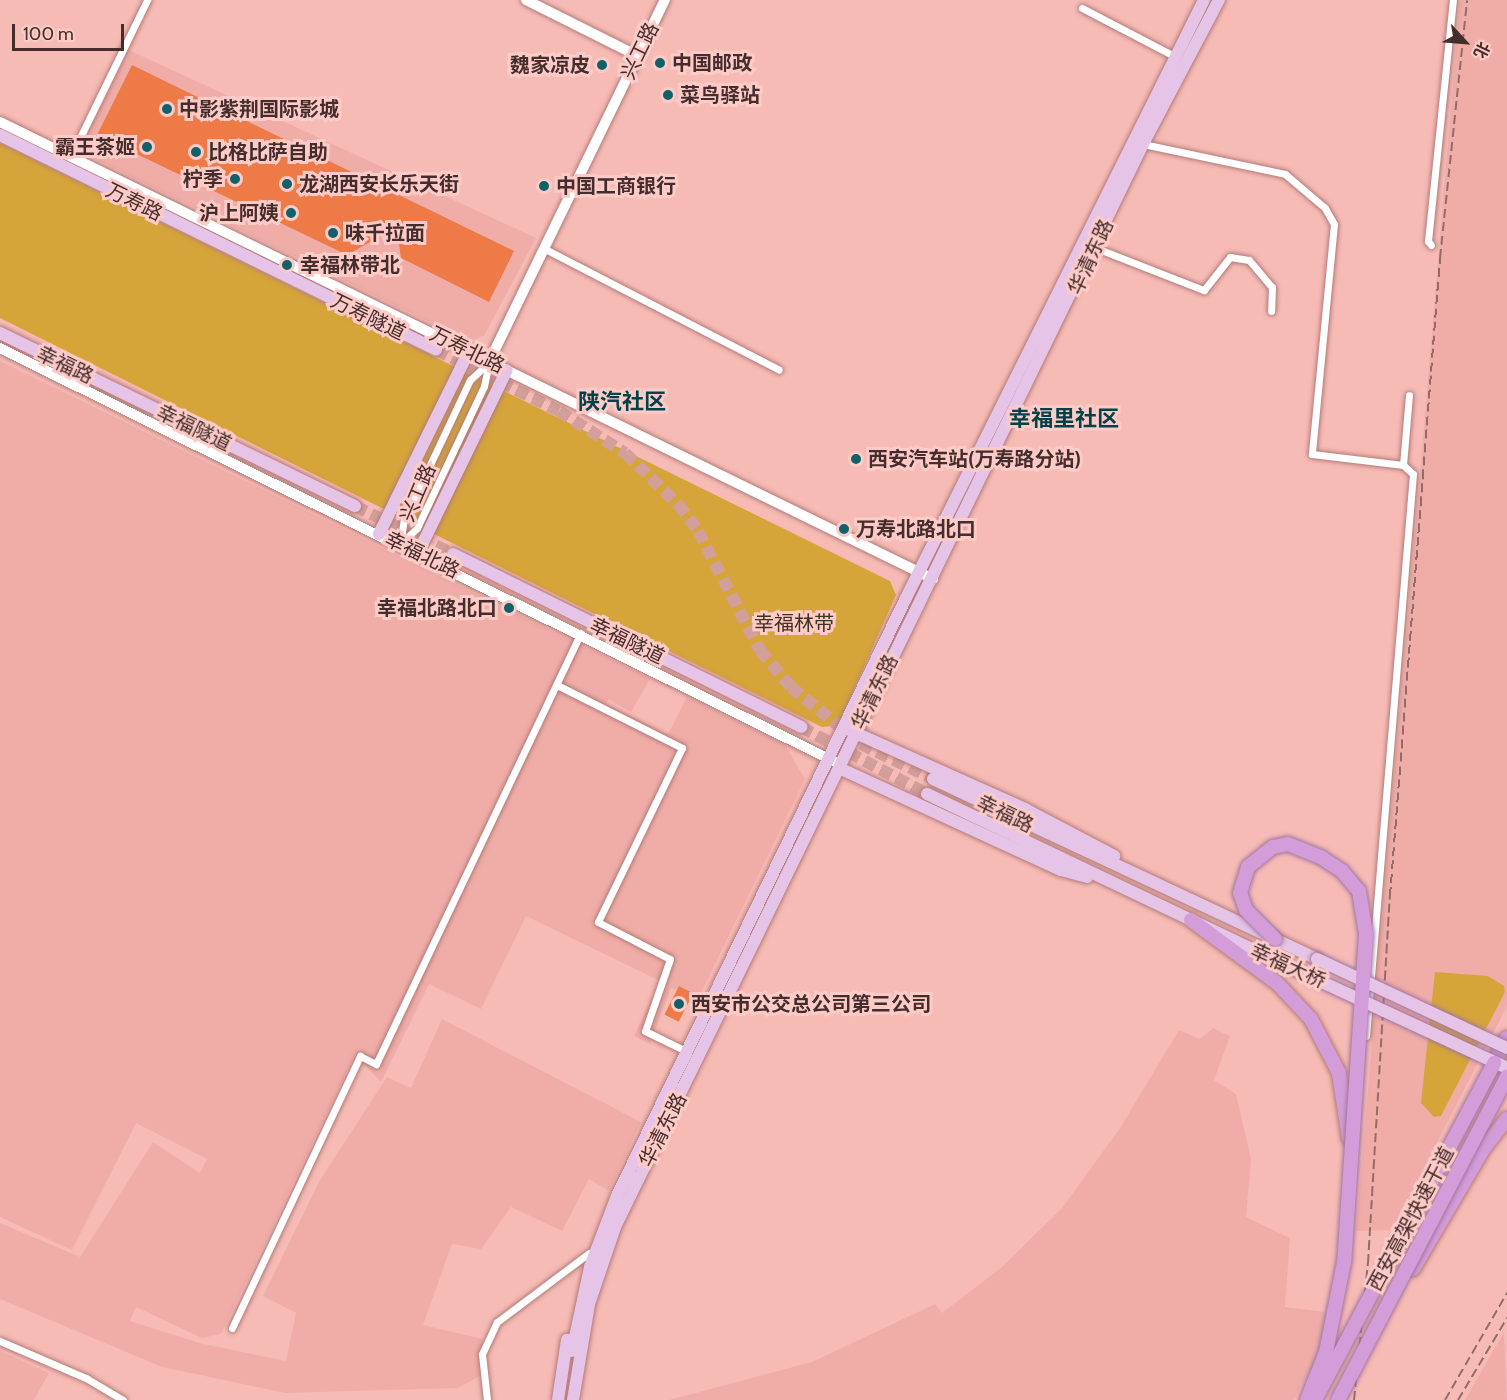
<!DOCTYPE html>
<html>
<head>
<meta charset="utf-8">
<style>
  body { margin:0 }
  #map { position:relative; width:1507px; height:1400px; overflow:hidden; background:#f7bbb6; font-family:Cabin,"Noto Sans SC",sans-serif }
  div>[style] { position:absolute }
  .built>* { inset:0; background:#f0ada8 }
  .green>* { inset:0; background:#d5a53a }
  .building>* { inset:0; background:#ed7a47; transform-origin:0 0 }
  .primary-tunnel>* { height:12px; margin-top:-6px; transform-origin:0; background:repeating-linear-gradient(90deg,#d39f9a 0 12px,transparent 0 18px) }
  .roads { filter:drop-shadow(0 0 2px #b37b78) drop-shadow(0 0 2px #b37b78) }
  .street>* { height:7px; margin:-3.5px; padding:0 3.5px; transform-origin:3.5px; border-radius:3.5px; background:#fff }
  .secondary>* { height:10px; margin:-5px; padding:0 5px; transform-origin:5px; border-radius:5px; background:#fff }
  .primary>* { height:12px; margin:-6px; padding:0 6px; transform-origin:6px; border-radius:6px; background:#e5c4e8 }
  .highway>* { height:14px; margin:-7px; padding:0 7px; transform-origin:7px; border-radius:7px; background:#d39dd9 }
  .rail>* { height:2px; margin-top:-1px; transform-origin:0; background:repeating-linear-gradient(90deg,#936c68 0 9px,transparent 0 13.5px) }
  .bridges { filter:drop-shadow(0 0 2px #a1769c) drop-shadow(0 0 2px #a1769c) }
  .primary-bridge>* { height:12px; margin:-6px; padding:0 6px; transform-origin:6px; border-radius:6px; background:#e5c4e8 }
  .highway-bridge>* { height:14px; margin:-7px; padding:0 7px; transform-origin:7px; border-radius:7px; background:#d39dd9 }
  .dots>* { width:16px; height:16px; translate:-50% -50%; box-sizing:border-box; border:3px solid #fccbc7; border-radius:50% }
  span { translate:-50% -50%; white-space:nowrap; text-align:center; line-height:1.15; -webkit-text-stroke:6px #fccbc7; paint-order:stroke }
  .street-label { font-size:20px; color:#442d2b }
  .poi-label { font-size:20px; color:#442d2b; font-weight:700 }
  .left { translate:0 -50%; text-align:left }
  .right { translate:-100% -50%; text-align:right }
  .park-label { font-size:20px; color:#3d321d }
  .quarter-label { font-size:22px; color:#004247; font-weight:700 }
  .north { position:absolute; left:1435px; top:12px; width:60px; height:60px; -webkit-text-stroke:4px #fccbc7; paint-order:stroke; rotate:116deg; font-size:16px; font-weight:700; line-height:24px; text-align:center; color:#442d2b }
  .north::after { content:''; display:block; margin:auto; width:21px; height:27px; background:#442d2b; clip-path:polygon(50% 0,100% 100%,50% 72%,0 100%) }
  .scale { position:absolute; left:12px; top:24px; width:112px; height:27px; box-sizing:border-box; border:3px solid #442d2b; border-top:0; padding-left:8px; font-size:18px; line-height:21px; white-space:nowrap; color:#442d2b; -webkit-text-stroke:4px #fccbc7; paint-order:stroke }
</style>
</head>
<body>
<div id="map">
  <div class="built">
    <div style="clip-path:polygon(1460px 0,1507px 0,1507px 1006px,1392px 1230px,1356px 1231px)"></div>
    <div style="clip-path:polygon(129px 50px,536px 238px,484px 336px,468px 341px,79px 151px)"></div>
    <div style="clip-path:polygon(0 361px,650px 679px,631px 712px,608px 699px,606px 704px,668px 734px,687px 697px,785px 745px,805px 779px,697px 1001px,671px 988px,650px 1044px,634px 1036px,660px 981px,526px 916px,481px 1009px,429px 984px,381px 1082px,355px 1054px,221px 1334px,202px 1338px,136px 1307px,130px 1321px,199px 1343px,286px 1361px,296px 1313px,263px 1296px,320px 1180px,387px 1077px,411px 1088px,442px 1019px,641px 1122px,609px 1191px,589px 1179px,562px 1231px,511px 1207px,481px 1249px,452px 1244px,423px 1325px,483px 1339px,480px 1376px,458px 1388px,285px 1393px,162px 1367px,0 1299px,0 1223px,80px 1257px,153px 1142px,200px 1173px,207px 1159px,136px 1123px,72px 1250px,0 1217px)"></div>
    <div style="clip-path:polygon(1213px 1028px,1230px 1036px,1214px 1080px,1236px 1094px,1251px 1159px,1246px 1217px,1290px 1238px,1285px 1307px,1333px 1313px,1333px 1331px,1293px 1400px,669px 1400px,812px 1362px,935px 1304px,942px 1313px,1002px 1267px,1062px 1208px,1120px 1128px,1179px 1030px,1200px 1039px)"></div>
    <div style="clip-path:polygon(1504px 1332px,1507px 1400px,1465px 1400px)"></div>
    <div style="clip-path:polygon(0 1351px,49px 1373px,34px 1400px,0 1400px)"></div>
  </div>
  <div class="green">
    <div style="clip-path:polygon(0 143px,890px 581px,896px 595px,838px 725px,822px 727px,0 318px)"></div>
    <div style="clip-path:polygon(1435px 972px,1488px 976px,1504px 986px,1505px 992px,1441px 1116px,1434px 1117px,1421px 1103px)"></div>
  </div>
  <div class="building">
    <div style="clip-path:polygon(132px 65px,514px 251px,489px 302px,401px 258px,398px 237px,388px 232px,347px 255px,97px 135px)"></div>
    <div style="left:679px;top:986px;width:16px;height:32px;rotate:27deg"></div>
  </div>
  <div class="primary-tunnel">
    <div style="left:436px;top:350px;width:137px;rotate:26.4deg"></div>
    <div style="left:559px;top:411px;width:78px;rotate:32.5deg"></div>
    <div style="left:625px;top:453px;width:74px;rotate:43.9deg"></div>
    <div style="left:678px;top:504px;width:34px;rotate:53deg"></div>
    <div style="left:698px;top:531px;width:134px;rotate:62.5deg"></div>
    <div style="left:760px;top:650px;width:48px;rotate:50deg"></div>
    <div style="left:791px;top:687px;width:90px;rotate:39.2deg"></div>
    <div style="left:861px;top:744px;width:80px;rotate:25.9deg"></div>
    <div style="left:355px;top:506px;width:109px;rotate:26.1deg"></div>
    <div style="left:801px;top:727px;width:143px;rotate:28deg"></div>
  </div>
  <div class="roads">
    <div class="street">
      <div style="left:1082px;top:8px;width:106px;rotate:27.5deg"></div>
      <div style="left:1143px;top:144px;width:145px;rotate:11.9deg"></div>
      <div style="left:1285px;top:174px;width:52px;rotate:40.4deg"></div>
      <div style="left:1325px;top:208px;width:18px;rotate:61deg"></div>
      <div style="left:1334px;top:224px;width:231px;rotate:95.5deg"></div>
      <div style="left:1312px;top:454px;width:92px;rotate:6.9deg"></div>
      <div style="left:1403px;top:465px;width:13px;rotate:42deg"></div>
      <div style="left:1413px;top:474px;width:564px;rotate:94.78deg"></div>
      <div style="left:71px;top:156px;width:174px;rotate:-64deg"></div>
      <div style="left:1431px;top:245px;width:5px;rotate:-127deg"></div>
      <div style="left:1428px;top:241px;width:242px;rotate:-84.1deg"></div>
      <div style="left:1096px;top:248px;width:116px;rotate:21.3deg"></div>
      <div style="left:1204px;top:290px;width:42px;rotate:-51.8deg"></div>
      <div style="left:1230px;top:257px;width:19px;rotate:9deg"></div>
      <div style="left:1249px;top:260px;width:35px;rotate:50deg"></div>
      <div style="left:1272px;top:287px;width:24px;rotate:92deg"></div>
      <div style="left:545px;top:249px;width:263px;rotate:27.3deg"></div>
      <div style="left:1403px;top:465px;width:70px;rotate:-85.1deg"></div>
      <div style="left:400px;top:544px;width:24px;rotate:-81deg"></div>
      <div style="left:404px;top:520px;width:155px;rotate:-64.8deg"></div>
      <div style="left:470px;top:380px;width:26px;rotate:-43deg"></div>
      <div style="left:400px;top:544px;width:23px;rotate:-43deg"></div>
      <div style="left:417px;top:528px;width:157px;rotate:-64.7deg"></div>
      <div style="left:484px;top:386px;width:25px;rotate:-78deg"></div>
      <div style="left:557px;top:685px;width:140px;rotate:26.7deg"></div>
      <div style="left:682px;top:748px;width:193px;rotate:115.8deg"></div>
      <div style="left:598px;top:922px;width:81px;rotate:27.2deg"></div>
      <div style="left:670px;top:959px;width:76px;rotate:109.1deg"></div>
      <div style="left:645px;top:1031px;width:48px;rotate:26deg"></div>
      <div style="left:232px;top:1328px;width:301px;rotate:-64.8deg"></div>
      <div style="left:360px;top:1056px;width:18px;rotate:27deg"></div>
      <div style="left:376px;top:1064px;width:477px;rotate:-64.6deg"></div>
      <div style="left:0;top:1341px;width:94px;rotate:23.3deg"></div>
      <div style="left:86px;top:1378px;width:43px;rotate:30.7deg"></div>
      <div style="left:487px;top:1400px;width:46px;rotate:-96.2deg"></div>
      <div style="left:482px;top:1354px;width:35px;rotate:-65deg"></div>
      <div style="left:497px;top:1322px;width:115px;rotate:-36.9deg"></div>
    </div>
    <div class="secondary">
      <div style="left:526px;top:0;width:125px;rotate:26.6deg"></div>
      <div style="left:0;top:122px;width:1039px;rotate:26.1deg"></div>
      <div style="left:0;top:348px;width:932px;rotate:26.37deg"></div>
      <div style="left:489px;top:362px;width:403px;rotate:-64.1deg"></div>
    </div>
    <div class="primary">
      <div style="left:0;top:135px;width:486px;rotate:26.2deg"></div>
      <div style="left:0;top:333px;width:395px;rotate:26deg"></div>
      <div style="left:379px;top:534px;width:204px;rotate:-63.8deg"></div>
      <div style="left:418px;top:553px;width:203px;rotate:-64.1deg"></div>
      <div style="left:453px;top:554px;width:389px;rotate:26.4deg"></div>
      <div style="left:851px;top:731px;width:191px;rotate:24.1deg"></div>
      <div style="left:1025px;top:809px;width:101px;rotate:27.8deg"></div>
      <div style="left:839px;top:768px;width:244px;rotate:24.7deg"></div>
      <div style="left:1061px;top:870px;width:27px;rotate:15deg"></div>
      <div style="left:933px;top:779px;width:424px;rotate:25.1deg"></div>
      <div style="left:927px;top:794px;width:423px;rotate:25.5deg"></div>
      <div style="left:572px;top:1351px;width:86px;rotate:-77.9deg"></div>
      <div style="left:590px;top:1267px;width:76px;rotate:-69.2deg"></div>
      <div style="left:617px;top:1196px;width:662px;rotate:-64.21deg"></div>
      <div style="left:905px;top:600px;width:670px;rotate:-63.51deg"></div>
      <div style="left:558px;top:1400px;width:61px;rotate:-81.5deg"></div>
      <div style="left:573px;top:1400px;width:97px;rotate:-80.5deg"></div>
      <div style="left:589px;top:1304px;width:81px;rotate:-71.3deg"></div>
      <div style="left:615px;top:1227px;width:1205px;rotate:-64.01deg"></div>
      <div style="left:1143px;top:144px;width:163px;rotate:-62.2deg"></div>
    </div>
    <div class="highway">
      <div style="left:1191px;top:920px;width:108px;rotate:36.3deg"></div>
      <div style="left:1278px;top:984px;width:48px;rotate:46.7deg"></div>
      <div style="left:1311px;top:1019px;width:61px;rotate:62.6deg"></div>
      <div style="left:1339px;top:1073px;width:66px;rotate:81.3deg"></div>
      <div style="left:1494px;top:1063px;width:28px;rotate:-63deg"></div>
      <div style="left:1413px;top:1269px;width:140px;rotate:-59.6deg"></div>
      <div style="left:1484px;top:1148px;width:37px;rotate:-52deg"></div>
    </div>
  </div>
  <div class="rail">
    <div style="left:1354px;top:1400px;width:138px;rotate:-84.2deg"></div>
    <div style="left:1368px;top:1263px;width:368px;rotate:-86.6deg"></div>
    <div style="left:1390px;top:896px;width:640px;rotate:-85.52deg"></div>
    <div style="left:1440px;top:258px;width:259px;rotate:-84deg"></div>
    <div style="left:1445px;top:1400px;width:124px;rotate:-59.9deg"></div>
    <div style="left:1458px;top:1400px;width:96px;rotate:-59.1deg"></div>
  </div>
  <div class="bridges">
    <div class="primary-bridge">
      <div style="left:1317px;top:959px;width:210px;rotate:25.1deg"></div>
      <div style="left:1309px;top:976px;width:218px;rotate:24.9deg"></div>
    </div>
    <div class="highway-bridge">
      <div style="left:1275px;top:939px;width:41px;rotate:-135deg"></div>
      <div style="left:1246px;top:910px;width:18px;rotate:-109deg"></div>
      <div style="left:1240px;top:893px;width:27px;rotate:-73deg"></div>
      <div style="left:1248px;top:867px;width:32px;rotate:-39deg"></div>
      <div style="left:1273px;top:847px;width:15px;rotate:-11deg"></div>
      <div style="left:1288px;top:844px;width:37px;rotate:22deg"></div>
      <div style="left:1322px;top:858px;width:24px;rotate:33deg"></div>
      <div style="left:1342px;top:871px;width:26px;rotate:50deg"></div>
      <div style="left:1359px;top:891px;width:44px;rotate:80.8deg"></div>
      <div style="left:1366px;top:934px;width:329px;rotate:93.8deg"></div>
      <div style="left:1344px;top:1262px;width:92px;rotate:101.3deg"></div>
      <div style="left:1326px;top:1352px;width:52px;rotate:111.6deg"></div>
      <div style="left:1315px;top:1400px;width:382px;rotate:-62deg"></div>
      <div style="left:1338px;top:1400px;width:365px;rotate:-62.4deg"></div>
    </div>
  </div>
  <div class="dots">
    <div style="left:660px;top:63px;background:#116168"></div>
    <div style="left:602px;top:65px;background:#116168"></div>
    <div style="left:668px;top:95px;background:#116168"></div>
    <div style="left:167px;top:109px;background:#116168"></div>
    <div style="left:147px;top:147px;background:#116168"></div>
    <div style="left:196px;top:152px;background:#116168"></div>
    <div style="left:235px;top:179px;background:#116168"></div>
    <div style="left:287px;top:184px;background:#116168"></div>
    <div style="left:544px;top:186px;background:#116168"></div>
    <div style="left:291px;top:213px;background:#116168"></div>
    <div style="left:333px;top:233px;background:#116168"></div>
    <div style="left:287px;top:265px;background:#116168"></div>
    <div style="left:856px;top:459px;background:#116168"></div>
    <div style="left:844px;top:529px;background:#116168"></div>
    <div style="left:509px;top:608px;background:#116168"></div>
    <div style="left:679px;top:1004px;background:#116168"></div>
  </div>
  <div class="street-label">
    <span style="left:640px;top:51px;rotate:-64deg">兴工路</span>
    <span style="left:134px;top:202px;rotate:26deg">万寿路</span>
    <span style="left:1091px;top:257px;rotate:-65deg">华清东路</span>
    <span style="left:368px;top:317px;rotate:26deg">万寿隧道</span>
    <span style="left:467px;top:350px;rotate:26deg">万寿北路</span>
    <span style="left:65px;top:365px;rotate:26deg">幸福路</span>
    <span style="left:194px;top:428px;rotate:26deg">幸福隧道</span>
    <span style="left:418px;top:493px;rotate:-67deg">兴工路</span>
    <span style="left:422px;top:555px;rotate:26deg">幸福北路</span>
    <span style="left:627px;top:641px;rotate:26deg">幸福隧道</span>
    <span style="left:875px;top:692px;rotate:-64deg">华清东路</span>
    <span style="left:1005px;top:814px;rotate:26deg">幸福路</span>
    <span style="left:1288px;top:966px;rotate:25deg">幸福大桥</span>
    <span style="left:663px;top:1130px;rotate:-63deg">华清东路</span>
    <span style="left:1411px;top:1219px;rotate:-62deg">西安高架快速干道</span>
  </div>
  <div class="poi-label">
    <span class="left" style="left:672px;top:63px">中国邮政</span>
    <span class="right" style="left:590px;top:65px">魏家凉皮</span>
    <span class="left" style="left:680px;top:95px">菜鸟驿站</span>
    <span class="left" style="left:179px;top:109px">中影紫荆国际影城</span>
    <span class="right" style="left:135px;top:147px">霸王茶姬</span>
    <span class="left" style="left:208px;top:152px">比格比萨自助</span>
    <span class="right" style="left:223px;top:179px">柠季</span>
    <span class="left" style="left:299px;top:184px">龙湖西安长乐天街</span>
    <span class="left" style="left:556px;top:186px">中国工商银行</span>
    <span class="right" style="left:279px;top:213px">沪上阿姨</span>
    <span class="left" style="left:345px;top:233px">味千拉面</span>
    <span class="left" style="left:300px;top:265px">幸福林带北</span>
    <span class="left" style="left:868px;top:459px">西安汽车站(万寿路分站)</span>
    <span class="left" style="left:856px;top:529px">万寿北路北口</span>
    <span class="right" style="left:497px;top:608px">幸福北路北口</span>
    <span class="left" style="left:691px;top:1004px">西安市公交总公司第三公司</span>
  </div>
  <div class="park-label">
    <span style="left:794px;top:623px">幸福林带</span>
  </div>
  <div class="quarter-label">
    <span style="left:622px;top:402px">陕汽社区</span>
    <span style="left:1064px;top:419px">幸福里社区</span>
  </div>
  <div class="north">北</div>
  <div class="scale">100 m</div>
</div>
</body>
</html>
